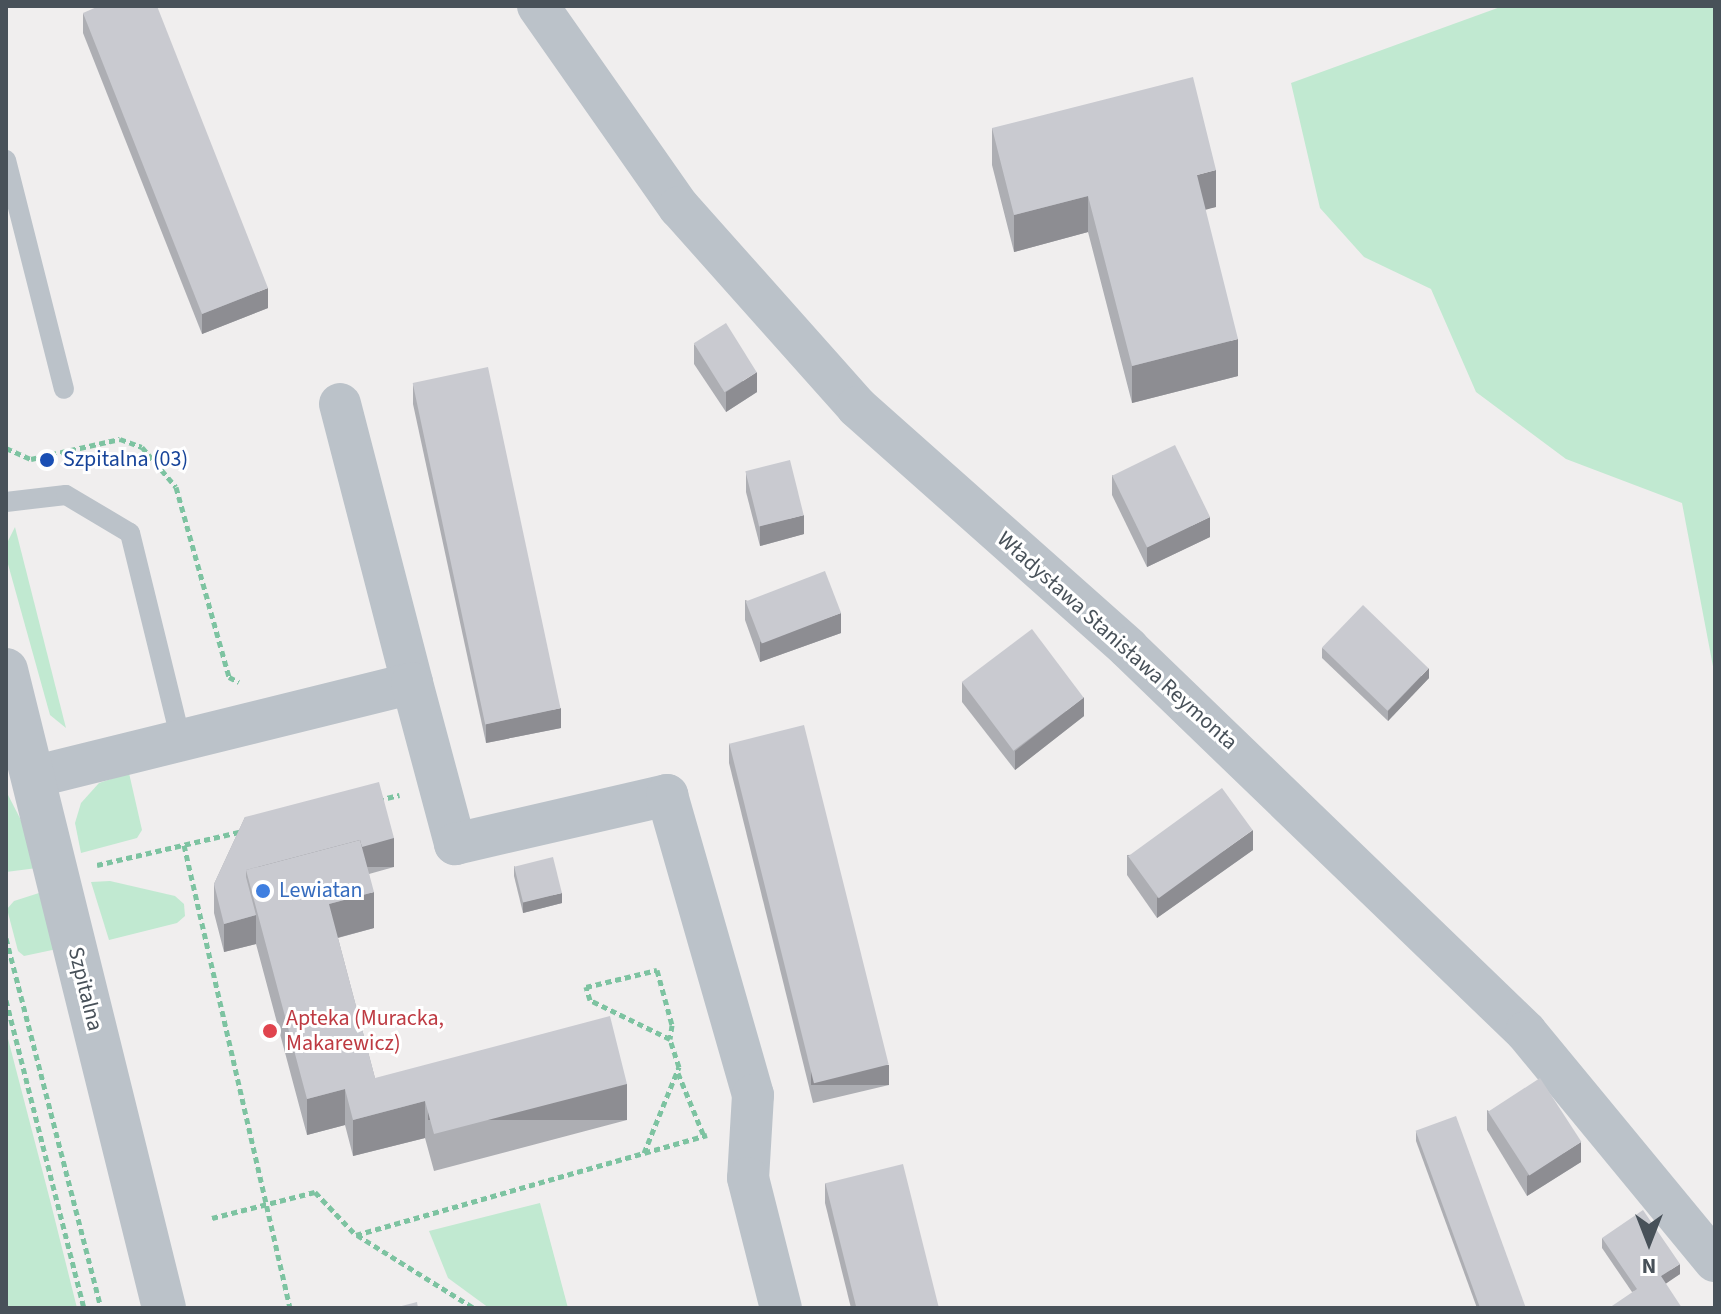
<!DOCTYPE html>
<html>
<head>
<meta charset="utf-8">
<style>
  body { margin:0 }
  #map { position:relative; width:1721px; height:1314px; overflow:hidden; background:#f0eeee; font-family:"Source Sans 3",sans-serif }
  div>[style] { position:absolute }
  .green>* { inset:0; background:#c1e9d1 }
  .path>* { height:5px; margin-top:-2.5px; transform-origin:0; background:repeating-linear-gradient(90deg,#7dc3a1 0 6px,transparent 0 10px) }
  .service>* { height:20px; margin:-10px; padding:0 10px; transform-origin:10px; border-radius:10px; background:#bbc2c9 }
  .minor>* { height:42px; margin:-21px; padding:0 21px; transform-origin:21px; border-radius:21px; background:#bbc2c9 }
  .tertiary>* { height:44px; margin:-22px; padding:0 22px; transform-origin:22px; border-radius:22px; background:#bbc2c9 }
  .wall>* { inset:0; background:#adaeb3 }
  .shaded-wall>* { inset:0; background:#8d8d92; transform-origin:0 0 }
  .building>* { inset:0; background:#c9cad0; transform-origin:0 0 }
  .dots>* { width:22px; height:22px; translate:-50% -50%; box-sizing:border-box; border:4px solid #fff; border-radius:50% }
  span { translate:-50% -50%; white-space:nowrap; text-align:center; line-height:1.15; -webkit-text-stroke:6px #fff; paint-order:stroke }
  .transit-label { font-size:22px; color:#164399 }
  .left { translate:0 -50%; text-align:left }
  .street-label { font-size:22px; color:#485159 }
  .shop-label { font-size:22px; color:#366cbe }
  .health-label { font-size:22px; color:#be3a42 }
  .frame { position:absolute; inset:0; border:8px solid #485159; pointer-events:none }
  .north { position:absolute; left:1609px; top:1202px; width:80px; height:80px; -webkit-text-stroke:6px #fff; paint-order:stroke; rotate:180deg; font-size:22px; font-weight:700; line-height:32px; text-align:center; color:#485159 }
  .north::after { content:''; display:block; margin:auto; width:28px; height:36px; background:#485159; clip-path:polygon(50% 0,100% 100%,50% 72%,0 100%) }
</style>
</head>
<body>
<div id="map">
  <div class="green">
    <div style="clip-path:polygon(1503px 6px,1715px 6px,1715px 677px,1682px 503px,1566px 459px,1476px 392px,1431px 289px,1364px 257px,1320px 208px,1291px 83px)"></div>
    <div style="clip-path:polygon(15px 527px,66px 728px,50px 715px,6px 557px,8px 541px)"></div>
    <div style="clip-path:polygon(129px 773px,142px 830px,137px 838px,81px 853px,75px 823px,81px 803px,99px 783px)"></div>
    <div style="clip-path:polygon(6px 791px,25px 828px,37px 868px,6px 872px)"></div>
    <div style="clip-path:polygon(110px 881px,175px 896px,184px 904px,185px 916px,177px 923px,109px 940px,91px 882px)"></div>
    <div style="clip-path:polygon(39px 893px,57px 949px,24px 956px,18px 951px,7px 909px,14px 901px)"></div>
    <div style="clip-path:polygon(6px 1031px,50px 1200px,77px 1308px,6px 1308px)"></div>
    <div style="clip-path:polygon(540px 1203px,568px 1308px,489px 1308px,448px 1278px,429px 1231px)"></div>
  </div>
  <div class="path">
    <div style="left:6px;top:448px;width:27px;rotate:24deg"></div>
    <div style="left:31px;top:459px;width:91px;rotate:-12.7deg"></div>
    <div style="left:120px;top:439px;width:23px;rotate:20deg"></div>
    <div style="left:142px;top:447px;width:52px;rotate:49.6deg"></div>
    <div style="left:176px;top:487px;width:197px;rotate:74.4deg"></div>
    <div style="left:229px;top:677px;width:11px;rotate:27deg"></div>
    <div style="left:378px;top:800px;width:22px;rotate:-13deg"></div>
    <div style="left:184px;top:845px;width:475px;rotate:77.1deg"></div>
    <div style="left:97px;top:865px;width:150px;rotate:-13.1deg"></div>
    <div style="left:6px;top:938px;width:382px;rotate:75.6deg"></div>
    <div style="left:6px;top:1000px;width:318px;rotate:75.8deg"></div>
    <div style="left:678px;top:1073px;width:68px;rotate:67.6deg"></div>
    <div style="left:644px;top:1153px;width:93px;rotate:-67.9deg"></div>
    <div style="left:679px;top:1067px;width:29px;rotate:-108deg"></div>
    <div style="left:670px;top:1039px;width:89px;rotate:-154deg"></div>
    <div style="left:590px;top:1000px;width:14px;rotate:-107deg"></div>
    <div style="left:586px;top:987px;width:73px;rotate:-13.5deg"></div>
    <div style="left:657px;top:970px;width:57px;rotate:74.7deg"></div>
    <div style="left:672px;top:1025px;width:14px;rotate:98deg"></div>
    <div style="left:212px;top:1218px;width:106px;rotate:-14.2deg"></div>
    <div style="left:315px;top:1192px;width:59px;rotate:46.4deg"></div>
    <div style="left:356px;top:1235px;width:365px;rotate:-15.9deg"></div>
    <div style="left:357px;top:1235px;width:138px;rotate:32deg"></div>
  </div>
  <div class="service">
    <div style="left:6px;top:160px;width:236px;rotate:75.8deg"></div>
    <div style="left:6px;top:502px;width:60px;rotate:-6.7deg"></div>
    <div style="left:66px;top:495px;width:74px;rotate:30.7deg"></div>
    <div style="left:130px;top:533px;width:213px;rotate:76.2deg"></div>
  </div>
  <div class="minor">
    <div style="left:538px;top:6px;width:246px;rotate:55deg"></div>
    <div style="left:679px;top:207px;width:268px;rotate:48.3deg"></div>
    <div style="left:857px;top:407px;width:363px;rotate:41.6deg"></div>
    <div style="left:1128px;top:648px;width:553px;rotate:43.97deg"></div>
    <div style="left:1526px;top:1032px;width:297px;rotate:50.5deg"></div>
    <div style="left:340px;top:404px;width:288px;rotate:75.5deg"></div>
    <div style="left:33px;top:777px;width:390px;rotate:-13.9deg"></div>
    <div style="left:412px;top:683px;width:167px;rotate:75deg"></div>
    <div style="left:455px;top:844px;width:218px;rotate:-13deg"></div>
    <div style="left:667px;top:795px;width:312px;rotate:74deg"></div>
    <div style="left:753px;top:1095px;width:83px;rotate:93.4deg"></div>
    <div style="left:748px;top:1178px;width:134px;rotate:75.8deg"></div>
  </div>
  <div class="tertiary">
    <div style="left:6px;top:670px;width:657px;rotate:76.09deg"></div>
  </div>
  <div class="wall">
    <div style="clip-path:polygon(83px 13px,268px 308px,202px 334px,83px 33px)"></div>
    <div style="clip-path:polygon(992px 128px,1216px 207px,1205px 209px,1238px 376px,1132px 403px,1088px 232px,1014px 252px,992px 165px)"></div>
    <div style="clip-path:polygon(694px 344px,757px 392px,726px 412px,694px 364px)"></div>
    <div style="clip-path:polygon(413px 384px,561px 728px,486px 743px,413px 404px)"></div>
    <div style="clip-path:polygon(746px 472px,804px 534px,760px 546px,746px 492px)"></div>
    <div style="clip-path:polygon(1112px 475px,1210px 537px,1147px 567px,1112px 495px)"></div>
    <div style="clip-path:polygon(745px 600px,841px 633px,760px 662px,745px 620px)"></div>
    <div style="clip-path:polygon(1322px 648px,1429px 678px,1388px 721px,1322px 658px)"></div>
    <div style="clip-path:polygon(962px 682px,1084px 716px,1015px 770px,962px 702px)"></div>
    <div style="clip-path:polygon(729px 743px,889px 1085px,813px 1103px,729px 763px)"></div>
    <div style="clip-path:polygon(245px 817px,394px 867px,369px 874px,374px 928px,338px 938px,375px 1078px,627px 1120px,434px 1171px,425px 1138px,353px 1156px,345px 1125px,307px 1135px,256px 944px,224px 952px,214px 913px,214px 884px)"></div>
    <div style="clip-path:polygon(1253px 850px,1157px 918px,1127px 875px,1127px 855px)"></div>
    <div style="clip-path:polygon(514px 866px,562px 903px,523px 913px,514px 876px)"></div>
    <div style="clip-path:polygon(1487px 1110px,1581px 1162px,1527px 1196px,1487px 1130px)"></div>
    <div style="clip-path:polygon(1416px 1131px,1526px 1308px,1477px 1308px,1416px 1141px)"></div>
    <div style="clip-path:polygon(825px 1183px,938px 1308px,851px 1308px,825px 1203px)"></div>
    <div style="clip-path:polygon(1602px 1238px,1680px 1274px,1665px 1283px,1632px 1292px,1602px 1248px)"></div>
  </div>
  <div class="shaded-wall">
    <div style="clip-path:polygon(1216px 170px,1216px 207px,1197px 212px,1197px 175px)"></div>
    <div style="clip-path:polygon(1088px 196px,1088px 232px,1014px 252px,1014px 215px)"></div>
    <div style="clip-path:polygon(268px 288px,268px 308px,202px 334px,202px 314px)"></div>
    <div style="clip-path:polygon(1238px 339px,1238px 376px,1132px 403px,1132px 366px)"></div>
    <div style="clip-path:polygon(757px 372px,757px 392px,726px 412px,726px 392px)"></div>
    <div style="clip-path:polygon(804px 515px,804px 534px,760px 546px,760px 526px)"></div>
    <div style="clip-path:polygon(1210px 517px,1210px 537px,1147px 567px,1147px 547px)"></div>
    <div style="clip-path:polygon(841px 613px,841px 633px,760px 662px,760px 642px)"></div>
    <div style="clip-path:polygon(1429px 668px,1429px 678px,1388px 721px,1388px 711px)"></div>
    <div style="clip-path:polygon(1084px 697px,1084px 716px,1015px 770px,1015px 751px)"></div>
    <div style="clip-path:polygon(561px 708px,561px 728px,486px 743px,486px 724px)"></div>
    <div style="clip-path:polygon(1253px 830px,1253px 850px,1157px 918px,1157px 898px)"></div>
    <div style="left:394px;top:838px;width:29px;height:151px;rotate:90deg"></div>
    <div style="clip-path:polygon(374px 892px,374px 928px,329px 940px,329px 904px)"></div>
    <div style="clip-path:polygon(562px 893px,562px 903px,523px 913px,523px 902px)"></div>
    <div style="clip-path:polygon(256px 915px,256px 944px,224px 952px,224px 924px)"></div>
    <div style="left:889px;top:1065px;width:20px;height:78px;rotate:90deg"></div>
    <div style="left:627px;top:1084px;width:36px;height:199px;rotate:90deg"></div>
    <div style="clip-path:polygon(345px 1089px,345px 1125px,307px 1135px,307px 1099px)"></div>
    <div style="clip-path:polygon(425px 1101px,425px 1138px,353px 1156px,353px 1120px)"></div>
    <div style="clip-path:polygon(1581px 1142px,1581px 1162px,1527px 1196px,1527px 1176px)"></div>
    <div style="clip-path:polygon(1680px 1264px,1680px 1274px,1661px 1287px,1661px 1276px)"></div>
  </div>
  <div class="building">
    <div style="clip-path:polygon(99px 6px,157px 6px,268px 288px,202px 314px,83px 13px)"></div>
    <div style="clip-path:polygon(1193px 77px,1216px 170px,1197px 175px,1238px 339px,1132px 366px,1088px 196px,1014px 215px,992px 128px)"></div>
    <div style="left:726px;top:323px;width:58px;height:38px;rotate:58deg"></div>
    <div style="left:488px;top:367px;width:349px;height:77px;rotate:78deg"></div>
    <div style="left:1175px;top:445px;width:80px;height:70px;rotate:64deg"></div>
    <div style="left:790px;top:460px;width:57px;height:46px;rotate:76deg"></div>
    <div style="left:825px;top:571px;width:45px;height:85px;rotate:69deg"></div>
    <div style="left:1363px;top:605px;width:91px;height:59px;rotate:44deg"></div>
    <div style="left:1032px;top:629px;width:86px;height:88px;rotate:53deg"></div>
    <div style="left:804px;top:725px;width:350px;height:77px;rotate:76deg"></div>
    <div style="clip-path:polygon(379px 782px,394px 838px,362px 847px,360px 840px,246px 870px,246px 877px,256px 915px,224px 924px,214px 884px,245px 817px)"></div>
    <div style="left:1222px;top:788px;width:52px;height:116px;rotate:54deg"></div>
    <div style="clip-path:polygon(360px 840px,374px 892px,329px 904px,375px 1078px,610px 1016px,627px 1084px,434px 1134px,425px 1101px,353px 1120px,345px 1089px,307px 1099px,246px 870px)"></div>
    <div style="left:553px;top:857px;width:37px;height:40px;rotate:76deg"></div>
    <div style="left:1540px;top:1078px;width:76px;height:62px;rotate:57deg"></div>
    <div style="left:1456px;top:1116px;width:204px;height:43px;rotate:70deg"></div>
    <div style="left:903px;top:1164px;width:148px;height:80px;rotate:76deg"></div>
    <div style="clip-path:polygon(1643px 1210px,1680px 1264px,1661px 1276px,1682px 1308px,1609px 1308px,1637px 1289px,1602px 1238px)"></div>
    <div style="clip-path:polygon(417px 1302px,418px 1308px,394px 1308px)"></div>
  </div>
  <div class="dots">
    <div style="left:47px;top:460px;background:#1a4fb4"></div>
    <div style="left:263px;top:891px;background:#3f7fe0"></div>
    <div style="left:270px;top:1031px;background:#e0444e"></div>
  </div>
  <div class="transit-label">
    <span class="left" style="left:63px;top:460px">Szpitalna (03)</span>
  </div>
  <div class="street-label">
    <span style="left:1117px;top:641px;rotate:42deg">Władysława Stanisława Reymonta</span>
    <span style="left:85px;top:989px;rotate:76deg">Szpitalna</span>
  </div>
  <div class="shop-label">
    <span class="left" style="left:279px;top:891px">Lewiatan</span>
  </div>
  <div class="health-label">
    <span class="left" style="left:286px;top:1031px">Apteka (Muracka,<br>Makarewicz)</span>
  </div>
  <div class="frame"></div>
  <div class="north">N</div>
</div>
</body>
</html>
